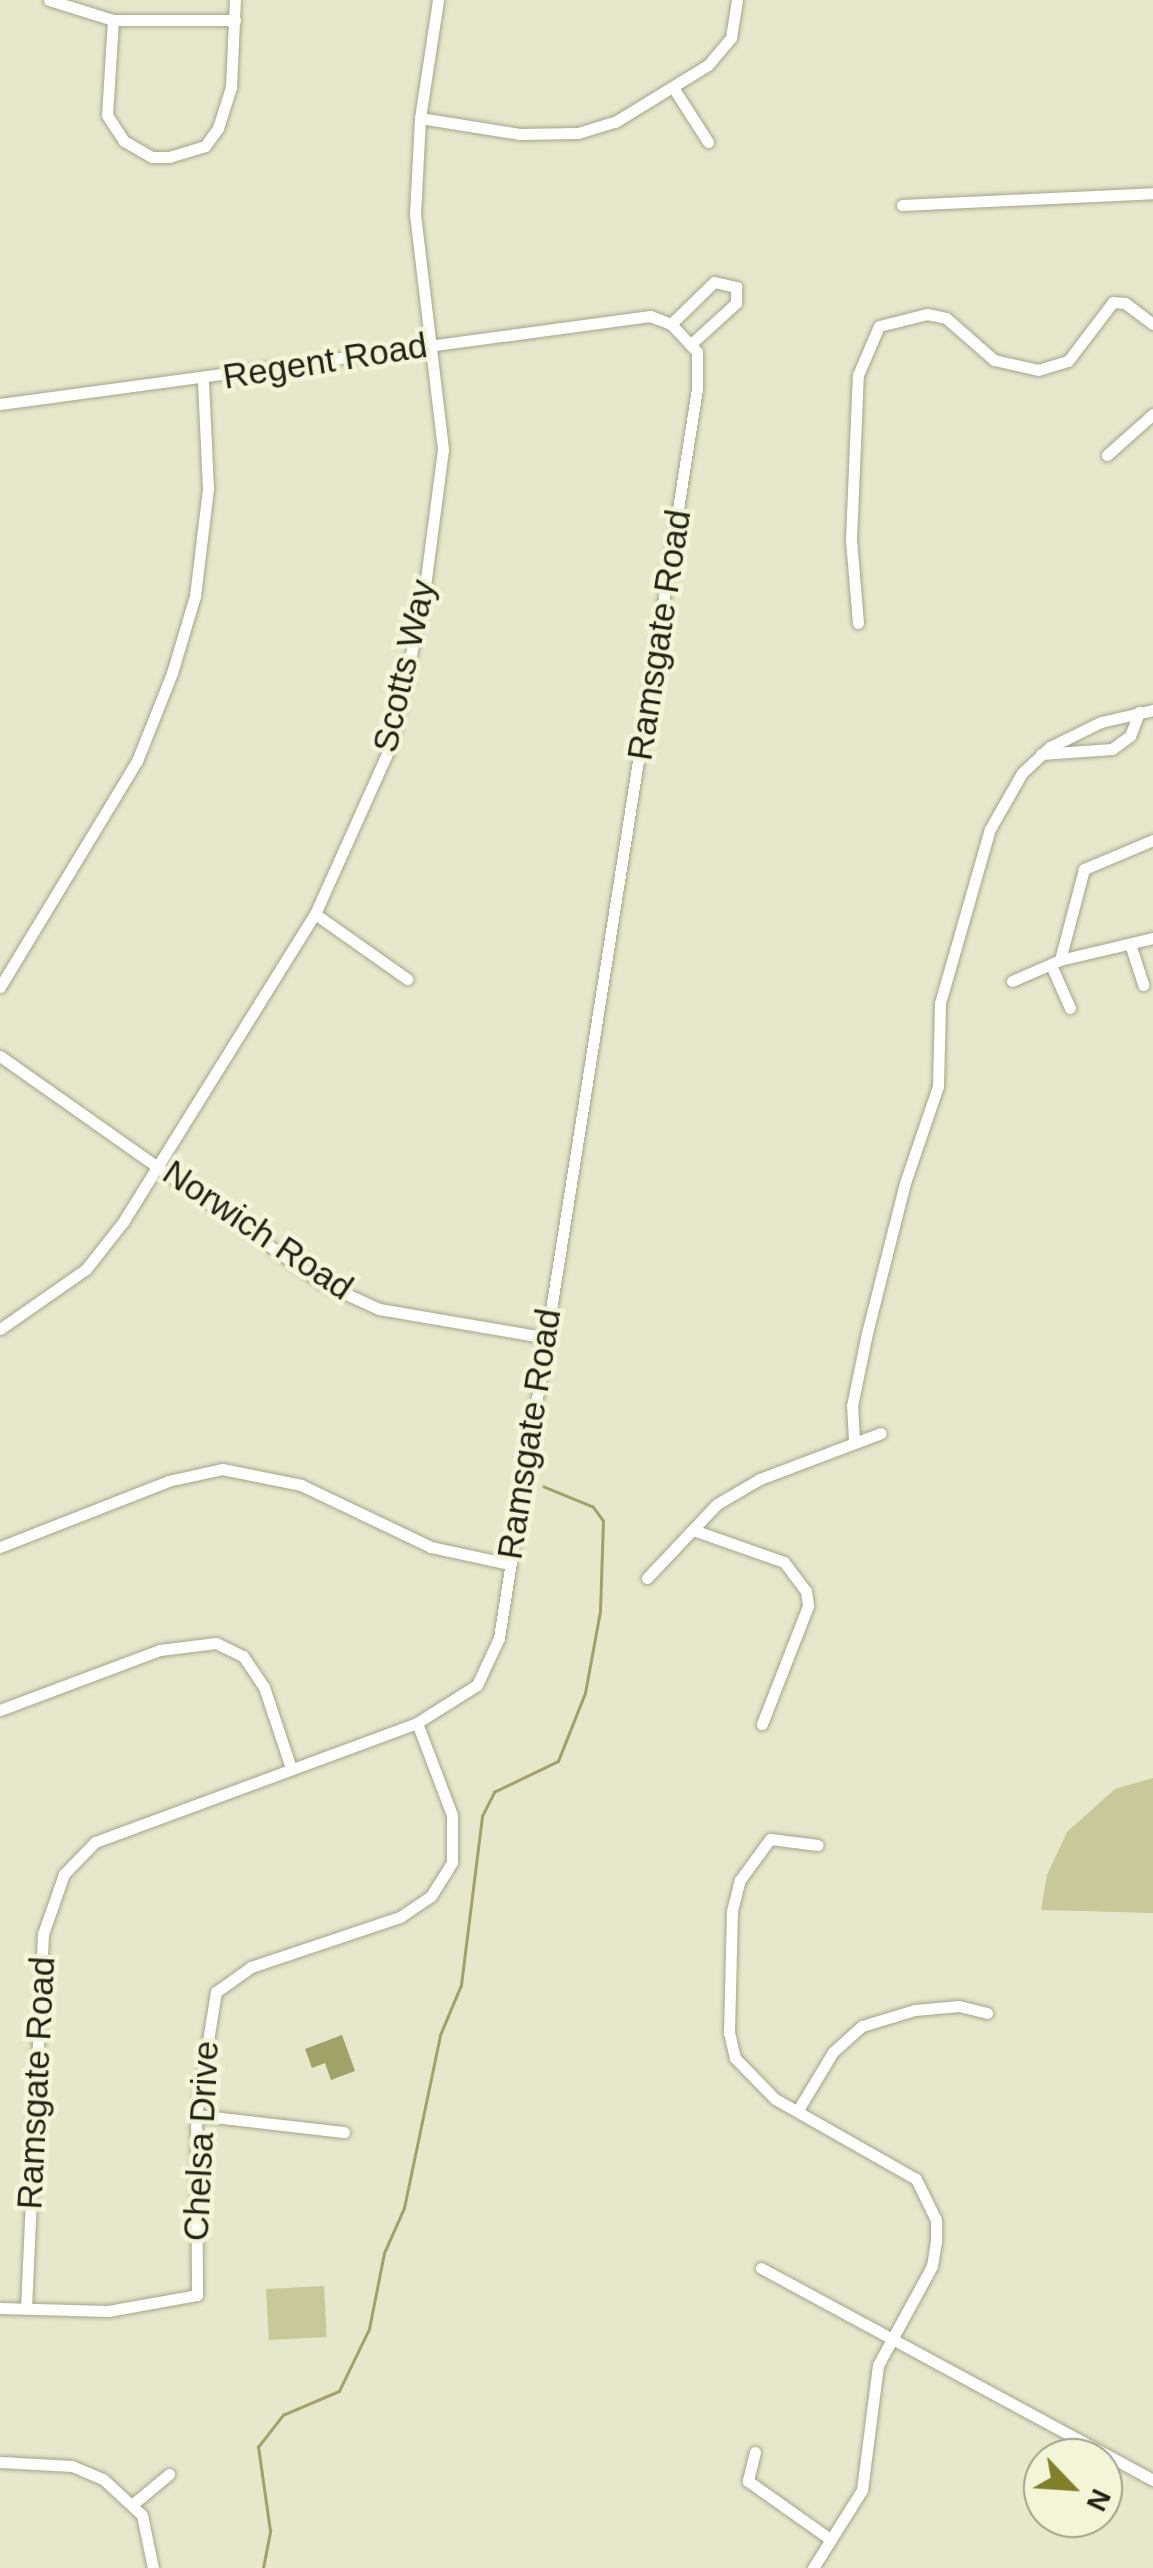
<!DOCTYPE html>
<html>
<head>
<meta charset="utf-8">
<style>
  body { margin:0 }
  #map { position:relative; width:1153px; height:2568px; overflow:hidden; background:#e7e8cb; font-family:Helvetica,sans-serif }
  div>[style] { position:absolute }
  .green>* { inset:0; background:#c8c899; transform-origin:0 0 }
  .water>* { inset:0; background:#a1a168 }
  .stream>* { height:2.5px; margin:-1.25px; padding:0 1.25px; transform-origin:1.25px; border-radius:1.25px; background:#a1a168 }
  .roads { filter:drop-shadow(0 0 2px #a4a58a) drop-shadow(0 0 2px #a4a58a) }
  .minor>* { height:11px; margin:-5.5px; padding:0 5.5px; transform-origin:5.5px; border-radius:5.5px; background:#fff }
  span { translate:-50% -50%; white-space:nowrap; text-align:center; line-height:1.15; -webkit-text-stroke:9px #f4f5d8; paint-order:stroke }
  .street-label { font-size:35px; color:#222217 }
  .north { position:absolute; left:1023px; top:2438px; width:100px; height:100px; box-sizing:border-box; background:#f4f5d8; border:2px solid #a0a18b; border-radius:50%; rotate:115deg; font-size:28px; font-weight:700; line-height:40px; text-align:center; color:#222217 }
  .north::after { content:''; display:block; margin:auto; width:35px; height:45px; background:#817f28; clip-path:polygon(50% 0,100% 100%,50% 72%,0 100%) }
</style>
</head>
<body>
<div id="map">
  <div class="green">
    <div style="clip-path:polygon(1153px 1778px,1153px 1913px,1041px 1910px,1047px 1875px,1067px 1832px,1115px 1789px)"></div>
    <div style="left:324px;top:2286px;width:51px;height:58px;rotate:87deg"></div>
  </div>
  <div class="water">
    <div style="clip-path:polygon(342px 2035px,355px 2071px,331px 2080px,325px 2063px,312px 2068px,305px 2049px)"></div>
  </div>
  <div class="stream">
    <div style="left:263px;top:2568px;width:38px;rotate:-79deg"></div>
    <div style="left:270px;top:2531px;width:85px;rotate:-98.1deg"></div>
    <div style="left:258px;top:2447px;width:41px;rotate:-52deg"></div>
    <div style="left:283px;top:2415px;width:61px;rotate:-23.2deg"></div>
    <div style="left:339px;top:2391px;width:69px;rotate:-64.2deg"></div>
    <div style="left:369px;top:2329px;width:77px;rotate:-78.8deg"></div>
    <div style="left:384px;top:2253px;width:49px;rotate:-66deg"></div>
    <div style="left:404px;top:2208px;width:177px;rotate:-78.2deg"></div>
    <div style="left:440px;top:2035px;width:54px;rotate:-67.2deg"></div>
    <div style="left:461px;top:1985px;width:170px;rotate:-82.9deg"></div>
    <div style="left:482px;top:1816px;width:27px;rotate:-63deg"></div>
    <div style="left:494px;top:1792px;width:71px;rotate:-25.8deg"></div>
    <div style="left:558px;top:1761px;width:73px;rotate:-68.3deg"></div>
    <div style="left:585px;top:1693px;width:83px;rotate:-79.6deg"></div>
    <div style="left:600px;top:1611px;width:90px;rotate:-88.1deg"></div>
    <div style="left:603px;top:1521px;width:17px;rotate:-126deg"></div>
    <div style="left:593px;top:1507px;width:53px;rotate:-157.8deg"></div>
  </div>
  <div class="roads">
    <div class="minor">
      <div style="left:49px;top:0;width:67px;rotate:17.4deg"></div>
      <div style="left:113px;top:20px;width:122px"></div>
      <div style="left:113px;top:20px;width:95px;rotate:93.6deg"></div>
      <div style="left:107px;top:115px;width:31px;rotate:57deg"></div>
      <div style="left:124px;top:141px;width:32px;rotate:30deg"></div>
      <div style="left:152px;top:157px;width:17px"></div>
      <div style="left:169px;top:157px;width:38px;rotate:-17deg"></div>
      <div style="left:205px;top:146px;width:22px;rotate:-54deg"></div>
      <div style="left:218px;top:128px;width:43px;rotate:-72.4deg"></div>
      <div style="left:231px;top:87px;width:87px;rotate:-87.4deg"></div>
      <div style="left:674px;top:89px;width:63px;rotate:57.3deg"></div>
      <div style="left:420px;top:118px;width:101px;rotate:9.1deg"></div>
      <div style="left:520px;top:134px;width:58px;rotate:-1deg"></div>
      <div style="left:578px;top:133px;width:39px;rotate:-17deg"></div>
      <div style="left:615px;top:122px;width:109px;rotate:-31.5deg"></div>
      <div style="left:708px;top:65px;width:35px;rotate:-50deg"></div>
      <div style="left:731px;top:38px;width:38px;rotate:-81deg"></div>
      <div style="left:902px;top:205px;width:251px;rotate:-2.7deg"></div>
      <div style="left:671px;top:324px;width:60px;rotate:-44.3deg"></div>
      <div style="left:714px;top:282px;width:23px;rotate:13deg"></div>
      <div style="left:736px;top:287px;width:16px;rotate:90deg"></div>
      <div style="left:736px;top:303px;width:62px;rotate:137.6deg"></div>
      <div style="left:0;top:404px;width:656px;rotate:-7.71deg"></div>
      <div style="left:650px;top:316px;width:22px;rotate:21deg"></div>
      <div style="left:671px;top:324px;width:38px;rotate:47deg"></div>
      <div style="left:697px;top:352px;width:37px;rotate:90deg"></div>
      <div style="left:697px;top:389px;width:1265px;rotate:99.01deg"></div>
      <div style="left:499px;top:1638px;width:52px;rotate:115.1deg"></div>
      <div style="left:477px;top:1685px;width:71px;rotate:147.7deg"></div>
      <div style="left:417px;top:1723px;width:343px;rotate:159.7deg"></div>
      <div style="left:95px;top:1842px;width:45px;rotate:134.1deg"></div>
      <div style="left:64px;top:1874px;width:64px;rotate:109.3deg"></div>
      <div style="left:43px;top:1934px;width:374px;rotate:92.6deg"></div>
      <div style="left:1107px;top:455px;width:62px;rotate:-41.7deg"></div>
      <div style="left:858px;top:623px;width:84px;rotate:-94.8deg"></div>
      <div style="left:851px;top:539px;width:164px;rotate:-87.6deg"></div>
      <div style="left:858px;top:375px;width:53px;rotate:-66.8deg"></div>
      <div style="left:879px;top:326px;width:49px;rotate:-14deg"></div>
      <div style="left:927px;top:314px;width:19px;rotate:12deg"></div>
      <div style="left:946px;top:318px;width:64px;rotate:41.2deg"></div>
      <div style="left:994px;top:360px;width:45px;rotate:12.8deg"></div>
      <div style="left:1038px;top:370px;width:31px;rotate:-17deg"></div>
      <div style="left:1068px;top:361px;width:74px;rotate:-52.7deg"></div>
      <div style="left:1113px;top:302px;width:12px;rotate:5deg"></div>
      <div style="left:1125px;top:303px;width:35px;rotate:37deg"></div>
      <div style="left:1041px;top:754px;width:71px;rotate:-4deg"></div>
      <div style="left:1112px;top:749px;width:22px;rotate:-36deg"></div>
      <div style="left:1130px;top:736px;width:26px;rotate:-69deg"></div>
      <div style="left:1153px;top:840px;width:75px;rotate:157.2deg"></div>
      <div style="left:1084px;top:869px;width:94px;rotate:104.8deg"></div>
      <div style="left:1060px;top:960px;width:96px;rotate:-13.3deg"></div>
      <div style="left:315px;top:914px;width:113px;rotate:35.2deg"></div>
      <div style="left:1131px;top:947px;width:40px;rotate:72deg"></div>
      <div style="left:1051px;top:965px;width:47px;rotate:66.2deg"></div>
      <div style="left:1012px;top:981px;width:52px;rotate:-23.6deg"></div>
      <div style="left:0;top:987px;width:264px;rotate:-58.8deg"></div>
      <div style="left:137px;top:761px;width:95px;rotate:-68.3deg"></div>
      <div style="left:172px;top:673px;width:80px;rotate:-73.4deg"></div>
      <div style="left:195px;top:596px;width:109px;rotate:-83.1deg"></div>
      <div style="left:208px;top:488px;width:108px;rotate:-92.7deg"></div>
      <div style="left:0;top:1056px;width:394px;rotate:35.2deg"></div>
      <div style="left:322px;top:1283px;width:63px;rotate:24.5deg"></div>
      <div style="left:379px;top:1309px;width:166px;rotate:9.7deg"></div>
      <div style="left:0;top:1329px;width:105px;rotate:-34.9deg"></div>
      <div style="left:86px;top:1269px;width:60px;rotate:-51.8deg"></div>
      <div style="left:123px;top:1222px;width:363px;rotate:-58.1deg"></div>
      <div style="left:315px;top:914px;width:188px;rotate:-65.8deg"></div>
      <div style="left:392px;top:743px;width:152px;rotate:-77.9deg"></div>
      <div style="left:424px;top:594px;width:146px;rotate:-82.5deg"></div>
      <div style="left:443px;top:449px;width:237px;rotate:-96.8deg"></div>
      <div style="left:415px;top:214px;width:96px;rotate:-87deg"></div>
      <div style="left:420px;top:118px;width:119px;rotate:-81.3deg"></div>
      <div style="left:854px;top:1441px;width:35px;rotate:-93deg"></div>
      <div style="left:852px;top:1406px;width:75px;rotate:-78.4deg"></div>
      <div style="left:867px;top:1333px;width:155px;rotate:-75.8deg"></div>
      <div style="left:905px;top:1183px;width:102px;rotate:-71.2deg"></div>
      <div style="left:938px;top:1086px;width:83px;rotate:-88.6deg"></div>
      <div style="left:940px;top:1003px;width:181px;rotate:-74deg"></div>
      <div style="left:990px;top:829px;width:64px;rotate:-60.3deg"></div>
      <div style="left:1022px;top:773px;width:38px;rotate:-43deg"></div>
      <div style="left:1050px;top:747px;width:57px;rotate:-26.1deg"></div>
      <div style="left:1101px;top:722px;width:53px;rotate:-13deg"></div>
      <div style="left:696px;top:1531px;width:93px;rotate:19.4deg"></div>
      <div style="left:784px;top:1562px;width:36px;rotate:53deg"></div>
      <div style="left:806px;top:1591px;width:15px;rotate:82deg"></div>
      <div style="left:808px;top:1606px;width:127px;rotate:111.3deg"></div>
      <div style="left:0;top:1547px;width:180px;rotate:-21.4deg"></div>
      <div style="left:168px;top:1481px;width:55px;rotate:-12.5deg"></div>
      <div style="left:222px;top:1469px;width:81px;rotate:11.4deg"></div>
      <div style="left:301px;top:1485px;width:144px;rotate:25.5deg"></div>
      <div style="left:431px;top:1547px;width:80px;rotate:12.3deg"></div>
      <div style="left:647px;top:1578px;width:102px;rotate:-46.6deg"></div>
      <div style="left:717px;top:1504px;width:50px;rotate:-30.2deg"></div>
      <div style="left:760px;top:1479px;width:129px;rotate:-20.8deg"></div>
      <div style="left:0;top:1710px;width:171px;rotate:-20.6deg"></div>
      <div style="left:160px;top:1650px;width:56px;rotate:-7.1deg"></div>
      <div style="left:216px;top:1643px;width:30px;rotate:26deg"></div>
      <div style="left:243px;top:1656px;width:37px;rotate:56deg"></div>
      <div style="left:264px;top:1687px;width:85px;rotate:71.6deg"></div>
      <div style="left:798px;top:2110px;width:68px;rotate:-58.9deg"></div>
      <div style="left:833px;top:2052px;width:39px;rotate:-42deg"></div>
      <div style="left:862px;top:2026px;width:55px;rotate:-16.8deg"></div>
      <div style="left:915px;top:2010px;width:44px;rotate:-5.2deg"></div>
      <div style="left:959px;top:2006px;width:29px;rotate:14deg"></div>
      <div style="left:196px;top:2115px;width:149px;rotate:6.6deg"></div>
      <div style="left:761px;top:2268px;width:446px;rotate:28.4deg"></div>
      <div style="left:0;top:2308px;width:108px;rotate:1.6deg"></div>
      <div style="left:108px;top:2311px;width:90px;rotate:-10.2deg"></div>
      <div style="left:197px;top:2295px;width:180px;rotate:-90.3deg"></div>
      <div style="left:196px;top:2115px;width:125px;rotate:-80.8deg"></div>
      <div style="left:216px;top:1992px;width:43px;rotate:-35.5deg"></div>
      <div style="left:251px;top:1967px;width:157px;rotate:-18.6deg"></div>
      <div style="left:400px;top:1917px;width:37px;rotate:-34deg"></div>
      <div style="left:431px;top:1896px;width:40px;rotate:-58deg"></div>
      <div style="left:452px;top:1862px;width:47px;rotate:-90deg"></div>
      <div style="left:452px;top:1815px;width:98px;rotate:-110.8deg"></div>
      <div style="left:755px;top:2452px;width:30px;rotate:104deg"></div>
      <div style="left:748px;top:2481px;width:100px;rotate:35.3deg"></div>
      <div style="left:0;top:2462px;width:72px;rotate:3.2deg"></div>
      <div style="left:72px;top:2466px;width:34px;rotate:23deg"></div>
      <div style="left:103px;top:2479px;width:53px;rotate:42.7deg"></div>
      <div style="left:142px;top:2515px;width:54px;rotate:78.3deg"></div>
      <div style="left:133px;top:2504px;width:47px;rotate:-39.8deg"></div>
      <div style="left:813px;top:2568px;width:92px;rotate:-57.9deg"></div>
      <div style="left:862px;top:2490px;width:126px;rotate:-82.7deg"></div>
      <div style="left:878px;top:2365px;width:113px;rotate:-61.4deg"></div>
      <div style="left:932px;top:2266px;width:24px;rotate:-81deg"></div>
      <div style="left:936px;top:2242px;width:22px;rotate:-90deg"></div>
      <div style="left:936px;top:2220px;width:46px;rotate:-116deg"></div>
      <div style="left:916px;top:2179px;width:162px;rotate:-150.4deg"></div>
      <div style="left:775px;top:2099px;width:57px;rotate:-134.3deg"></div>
      <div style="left:735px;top:2058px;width:26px;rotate:-103deg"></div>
      <div style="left:729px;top:2033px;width:122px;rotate:-88.6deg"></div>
      <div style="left:732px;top:1911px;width:32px;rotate:-76deg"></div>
      <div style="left:740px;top:1880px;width:51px;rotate:-53.8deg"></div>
      <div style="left:770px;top:1839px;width:48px;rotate:7.1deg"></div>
    </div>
  </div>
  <div class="street-label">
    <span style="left:325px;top:361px;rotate:-9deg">Regent Road</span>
    <span style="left:659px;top:635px;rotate:-81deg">Ramsgate Road</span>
    <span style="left:404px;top:666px;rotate:-77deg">Scotts Way</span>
    <span style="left:258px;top:1230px;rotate:34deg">Norwich Road</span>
    <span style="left:529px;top:1434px;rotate:-81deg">Ramsgate Road</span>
    <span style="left:36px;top:2083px;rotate:-87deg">Ramsgate Road</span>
    <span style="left:201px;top:2141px;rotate:-87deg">Chelsa Drive</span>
  </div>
  <div class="north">N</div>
</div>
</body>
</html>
